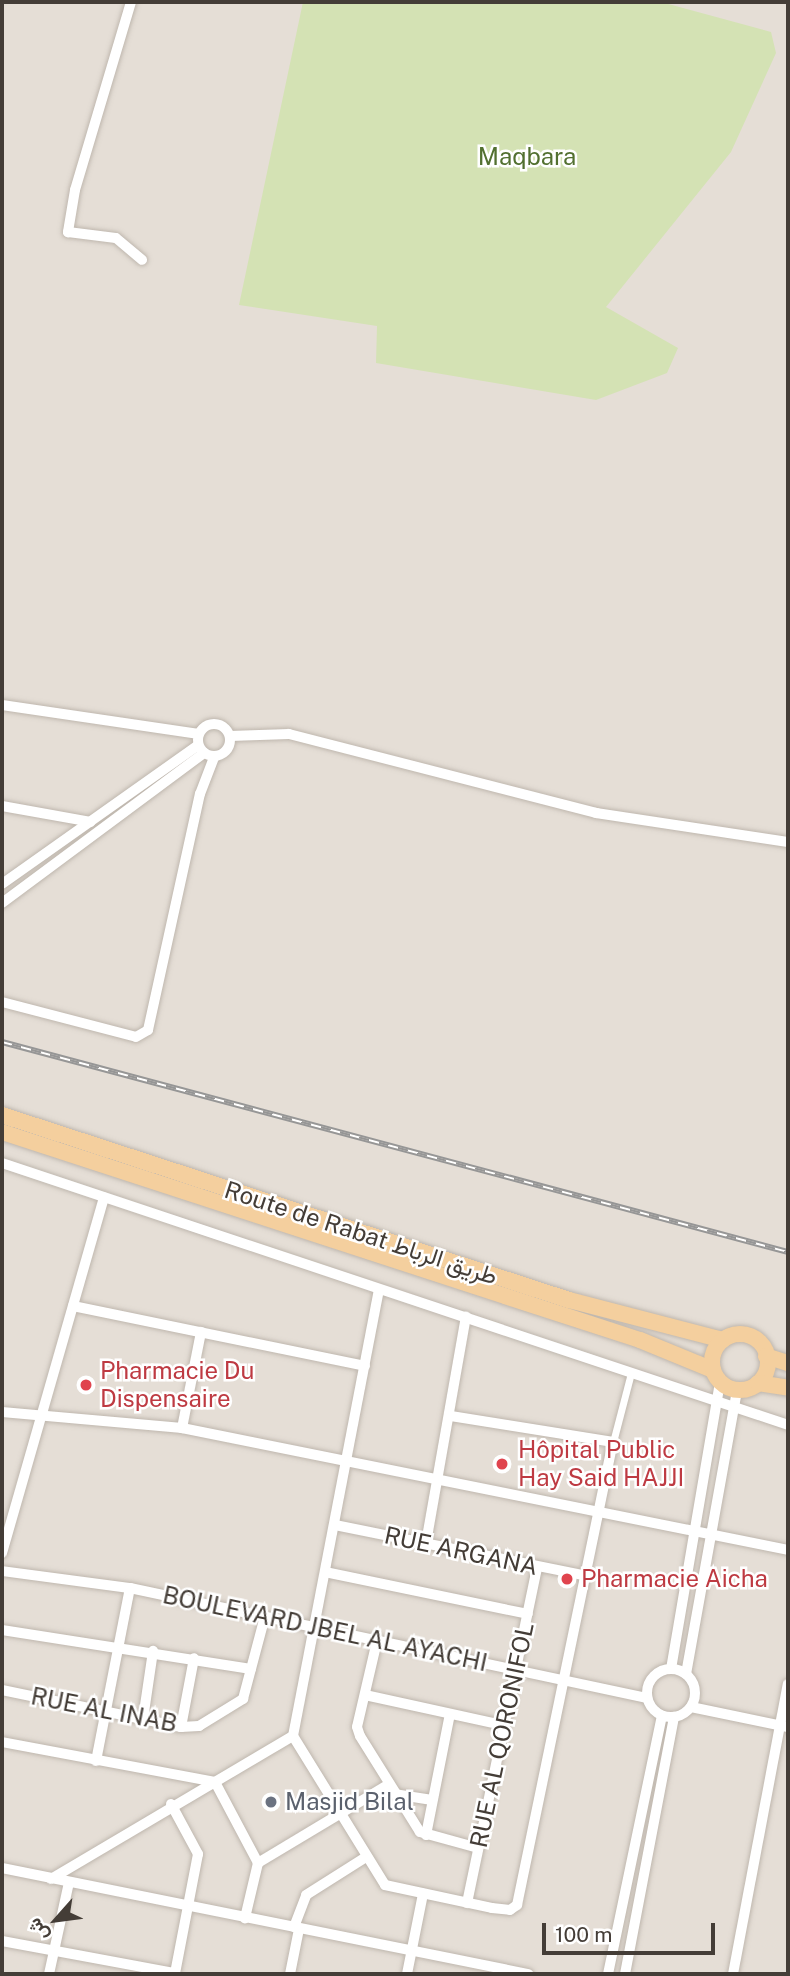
<!DOCTYPE html>
<html>
<head>
<meta charset="utf-8">
<style>
  body { margin:0 }
  #map { position:relative; width:790px; height:1976px; overflow:hidden; background:#f2ede7; font-family:"Public Sans",Vazirmatn,sans-serif }
  div>[style] { position:absolute }
  .residential>* { inset:0; background:#e5ded6; transform-origin:0 0 }
  .green>* { inset:0; background:#d4e2b4 }
  .roads { filter:drop-shadow(0 0 2px #bfb7ae) drop-shadow(0 0 2px #bfb7ae) }
  .pedestrian>* { height:7px; margin:-3.5px; padding:0 3.5px; transform-origin:3.5px; border-radius:3.5px; background:#fff }
  .minor>* { height:10px; margin:-5px; padding:0 5px; transform-origin:5px; border-radius:5px; background:#fff }
  .minor>.ring { margin:-5px; padding:0; box-sizing:content-box; background:none; border:10px solid #fff; border-radius:50% }
  .primary>* { height:16px; margin:-8px; padding:0 8px; transform-origin:8px; border-radius:8px; background:#f4cf9e }
  .primary>.ring { margin:-8px; padding:0; box-sizing:content-box; background:none; border:16px solid #f4cf9e; border-radius:50% }
  .rail>* { height:6px; margin-top:-3px; transform-origin:0; background:repeating-linear-gradient(90deg,#fff 0 10px,#969696 0 20px); box-sizing:border-box; border-block:2px solid #969696 }
  .dots>* { width:19px; height:19px; translate:-50% -50%; box-sizing:border-box; border:4px solid #fff; border-radius:50% }
  span { translate:-50% -50%; white-space:nowrap; text-align:center; line-height:1.15; -webkit-text-stroke:5px #fff; paint-order:stroke }
  .park-label { font-size:24px; color:#527030 }
  .street-label { font-size:24px; color:#443d37 }
  .health-label { font-size:24px; color:#be3a42 }
  .left { translate:0 -50%; text-align:left }
  .worship-label { font-size:24px; color:#5b616d }
  .frame { position:absolute; inset:0; border:4px solid #443d37; pointer-events:none }
  .north { position:absolute; left:21px; top:1885px; width:70px; height:70px; -webkit-text-stroke:5px #fff; paint-order:stroke; rotate:242deg; font-size:19px; font-weight:700; line-height:28px; text-align:center; color:#443d37 }
  .north::after { content:''; display:block; margin:auto; width:24px; height:32px; background:#443d37; clip-path:polygon(50% 0,100% 100%,50% 72%,0 100%) }
  .scale { position:absolute; left:542px; top:1923px; width:173px; height:32px; box-sizing:border-box; border:4px solid #443d37; border-top:0; padding-left:9px; font-size:21px; line-height:24px; white-space:nowrap; color:#443d37; -webkit-text-stroke:5px #fff; paint-order:stroke }
</style>
</head>
<body>
<div id="map">
  <div class="residential">
    <div style="left:2px;top:2px;width:786px;height:1972px"></div>
  </div>
  <div class="green">
    <div style="clip-path:polygon(303px 2px,661px 2px,771px 32px,776px 53px,731px 152px,606px 307px,678px 348px,667px 373px,596px 400px,376px 363px,377px 326px,239px 305px)"></div>
  </div>
  <div class="roads">
    <div class="pedestrian">
      <div style="left:613px;top:1442px;width:71px;rotate:-75.4deg"></div>
    </div>
    <div class="minor">
      <div style="left:131px;top:2px;width:196px;rotate:106.6deg"></div>
      <div style="left:75px;top:190px;width:43px;rotate:99.5deg"></div>
      <div style="left:68px;top:232px;width:48px;rotate:7.1deg"></div>
      <div style="left:116px;top:238px;width:34px;rotate:40deg"></div>
      <div style="left:2px;top:705px;width:199px;rotate:8.4deg"></div>
      <div class="ring" style="left:198px;top:724px;width:22px;height:22px"></div>
      <div style="left:230px;top:736px;width:59px;rotate:-1.9deg"></div>
      <div style="left:289px;top:734px;width:317px;rotate:14.4deg"></div>
      <div style="left:596px;top:813px;width:194px;rotate:8.6deg"></div>
      <div style="left:2px;top:806px;width:90px;rotate:10.2deg"></div>
      <div style="left:2px;top:884px;width:240px;rotate:-35.3deg"></div>
      <div style="left:2px;top:903px;width:252px;rotate:-36.6deg"></div>
      <div style="left:2px;top:1002px;width:138px;rotate:14.6deg"></div>
      <div style="left:136px;top:1037px;width:14px;rotate:-30deg"></div>
      <div style="left:148px;top:1030px;width:242px;rotate:-77.6deg"></div>
      <div style="left:200px;top:794px;width:40px;rotate:-69deg"></div>
      <div style="left:2px;top:1163px;width:829px;rotate:18.43deg"></div>
      <div style="left:73px;top:1306px;width:298px;rotate:11.6deg"></div>
      <div style="left:2px;top:1412px;width:181px;rotate:5.1deg"></div>
      <div style="left:182px;top:1428px;width:618px;rotate:11.38deg"></div>
      <div style="left:182px;top:1428px;width:98px;rotate:-78.8deg"></div>
      <div style="left:335px;top:1525px;width:257px;rotate:11.4deg"></div>
      <div style="left:426px;top:1543px;width:230px;rotate:-80deg"></div>
      <div style="left:2px;top:1553px;width:370px;rotate:-74deg"></div>
      <div style="left:2px;top:1571px;width:129px;rotate:7.6deg"></div>
      <div style="left:130px;top:1588px;width:529px;rotate:12.01deg"></div>
      <div style="left:325px;top:1572px;width:207px;rotate:11.7deg"></div>
      <div style="left:2px;top:1630px;width:252px;rotate:8.9deg"></div>
      <div style="left:377px;top:1641px;width:88px;rotate:103.1deg"></div>
      <div style="left:357px;top:1727px;width:9px;rotate:72deg"></div>
      <div style="left:360px;top:1736px;width:113px;rotate:58deg"></div>
      <div style="left:420px;top:1832px;width:60px;rotate:15.4deg"></div>
      <div class="ring" style="left:647px;top:1669px;width:38px;height:38px"></div>
      <div style="left:671px;top:1669px;width:291px;rotate:-80.3deg"></div>
      <div style="left:686px;top:1674px;width:289px;rotate:-79.8deg"></div>
      <div style="left:2px;top:1690px;width:183px;rotate:11.7deg"></div>
      <div style="left:181px;top:1727px;width:18px;rotate:-3deg"></div>
      <div style="left:199px;top:1726px;width:52px;rotate:-31.5deg"></div>
      <div style="left:243px;top:1699px;width:82px;rotate:-75.1deg"></div>
      <div style="left:365px;top:1695px;width:141px;rotate:12.3deg"></div>
      <div style="left:691px;top:1707px;width:99px;rotate:11.7deg"></div>
      <div style="left:143px;top:1719px;width:69px;rotate:-81.6deg"></div>
      <div style="left:181px;top:1727px;width:70px;rotate:-79.3deg"></div>
      <div style="left:293px;top:1736px;width:175px;rotate:58.3deg"></div>
      <div style="left:385px;top:1885px;width:109px;rotate:12.1deg"></div>
      <div style="left:492px;top:1908px;width:18px;rotate:6deg"></div>
      <div style="left:510px;top:1910px;width:9px;rotate:-36deg"></div>
      <div style="left:517px;top:1905px;width:473px;rotate:-78.3deg"></div>
      <div style="left:613px;top:1442px;width:164px;rotate:-170.9deg"></div>
      <div style="left:2px;top:1742px;width:217px;rotate:10.6deg"></div>
      <div style="left:215px;top:1782px;width:92px;rotate:62deg"></div>
      <div style="left:258px;top:1863px;width:57px;rotate:103.3deg"></div>
      <div style="left:96px;top:1761px;width:176px;rotate:-78.9deg"></div>
      <div style="left:394px;top:1794px;width:37px;rotate:9deg"></div>
      <div style="left:171px;top:1804px;width:57px;rotate:61.6deg"></div>
      <div style="left:198px;top:1854px;width:122px;rotate:100.9deg"></div>
      <div style="left:426px;top:1835px;width:123px;rotate:-78.8deg"></div>
      <div style="left:258px;top:1863px;width:152px;rotate:-31deg"></div>
      <div style="left:2px;top:1868px;width:537px;rotate:11.39deg"></div>
      <div style="left:51px;top:1879px;width:281px;rotate:-30.6deg"></div>
      <div style="left:293px;top:1736px;width:454px;rotate:-79.1deg"></div>
      <div style="left:467px;top:1903px;width:343px;rotate:-78.2deg"></div>
      <div style="left:294px;top:1927px;width:34px;rotate:-69deg"></div>
      <div style="left:306px;top:1895px;width:71px;rotate:-32.3deg"></div>
      <div style="left:2px;top:1941px;width:176px;rotate:10.5deg"></div>
      <div style="left:49px;top:1974px;width:94px;rotate:-77.7deg"></div>
      <div style="left:290px;top:1974px;width:46px;rotate:-78.7deg"></div>
      <div style="left:407px;top:1974px;width:82px;rotate:-78.7deg"></div>
      <div style="left:608px;top:1974px;width:264px;rotate:-78.2deg"></div>
      <div style="left:625px;top:1974px;width:262px;rotate:-79.2deg"></div>
      <div style="left:733px;top:1974px;width:295px;rotate:-79.3deg"></div>
    </div>
    <div class="primary">
      <div style="left:2px;top:1115px;width:596px;rotate:18.07deg"></div>
      <div style="left:569px;top:1300px;width:159px;rotate:14.6deg"></div>
      <div style="left:2px;top:1132px;width:671px;rotate:18.06deg"></div>
      <div style="left:640px;top:1340px;width:79px;rotate:22.3deg"></div>
      <div class="ring" style="left:712px;top:1334px;width:40px;height:40px"></div>
      <div style="left:766px;top:1356px;width:23px;rotate:18deg"></div>
      <div style="left:758px;top:1383px;width:30px;rotate:9deg"></div>
    </div>
  </div>
  <div class="rail">
    <div style="left:2px;top:1042px;width:814px;rotate:14.96deg"></div>
  </div>
  <div class="dots">
    <div style="left:86px;top:1385px;background:#e0444e"></div>
    <div style="left:502px;top:1464px;background:#e0444e"></div>
    <div style="left:567px;top:1579px;background:#e0444e"></div>
    <div style="left:271px;top:1802px;background:#6b7280"></div>
  </div>
  <div class="park-label">
    <span style="left:527px;top:157px">Maqbara</span>
  </div>
  <div class="street-label">
    <span style="left:361px;top:1233px;rotate:18deg">Route de Rabat طريق الرباط</span>
    <span style="left:461px;top:1551px;rotate:12deg">RUE ARGANA</span>
    <span style="left:325px;top:1629px;rotate:12deg">BOULEVARD JBEL AL AYACHI</span>
    <span style="left:104px;top:1710px;rotate:11deg">RUE AL INAB</span>
    <span style="left:502px;top:1735px;rotate:-78deg">RUE AL QORONIFOL</span>
  </div>
  <div class="health-label">
    <span class="left" style="left:100px;top:1385px">Pharmacie Du<br>Dispensaire</span>
    <span class="left" style="left:518px;top:1464px">Hôpital Public<br>Hay Said HAJJI</span>
    <span class="left" style="left:581px;top:1579px">Pharmacie Aicha</span>
  </div>
  <div class="worship-label">
    <span class="left" style="left:285px;top:1802px">Masjid Bilal</span>
  </div>
  <div class="frame"></div>
  <div class="north">ش</div>
  <div class="scale">100 m</div>
</div>
</body>
</html>
